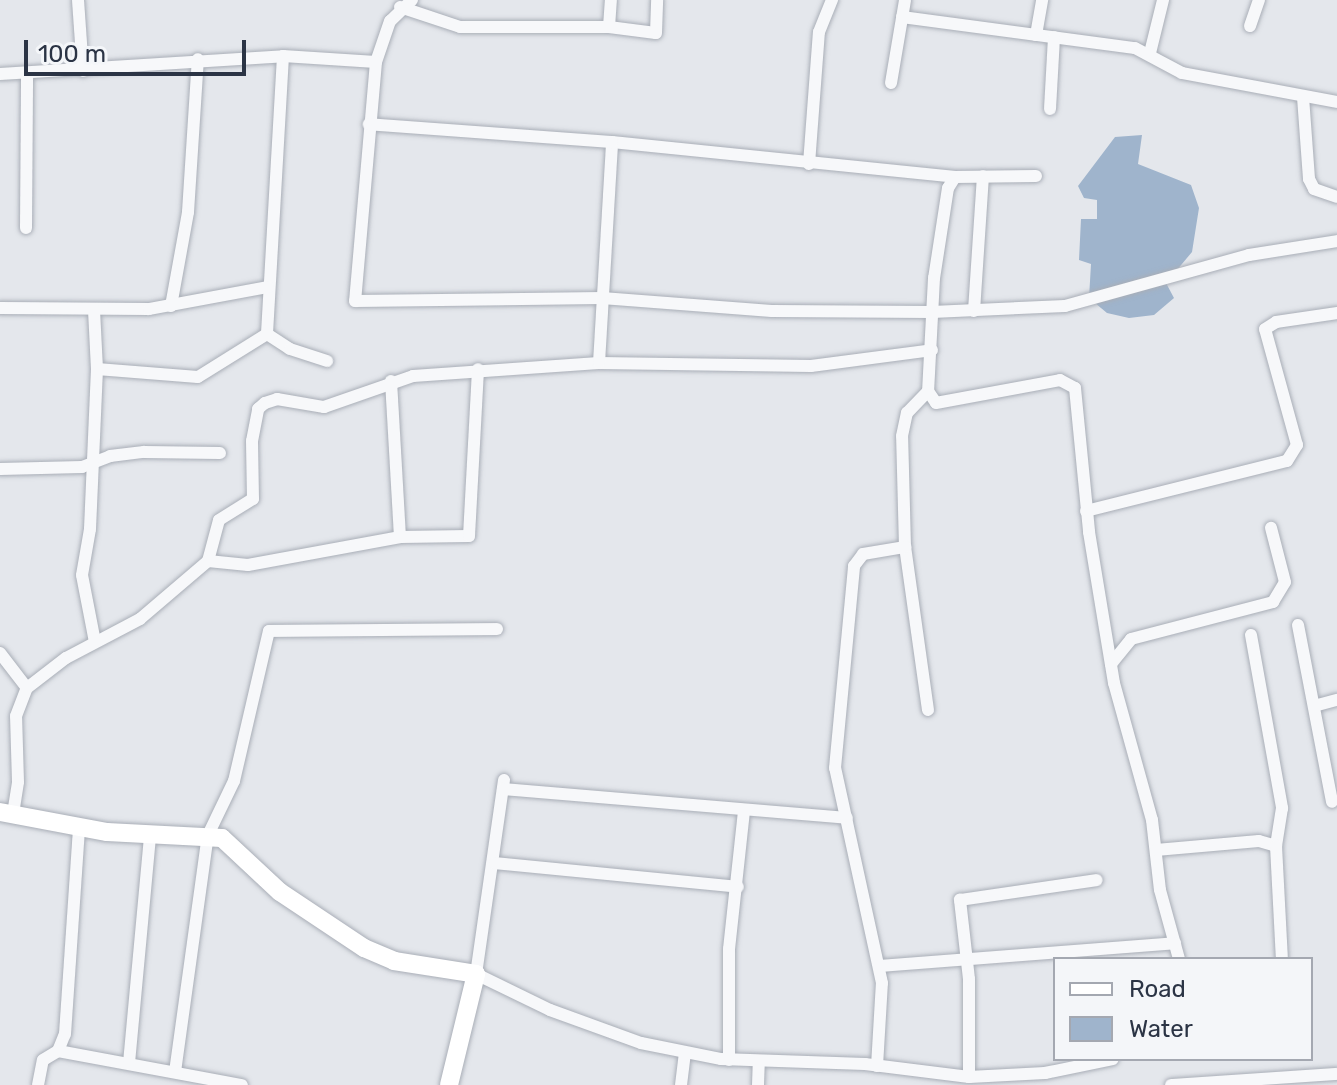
<!DOCTYPE html>
<html>
<head>
<meta charset="utf-8">
<style>
  body { margin:0 }
  #map { position:relative; width:1337px; height:1085px; overflow:hidden; background:#e4e7ec; font-family:Rubik,sans-serif }
  div>[style] { position:absolute }
  .water>* { inset:0; background:#9fb4cc }
  .roads { filter:drop-shadow(0 0 2px #a9aeb7) drop-shadow(0 0 2px #a9aeb7) }
  .street>* { height:12px; margin:-6px; padding:0 6px; transform-origin:6px; border-radius:6px; background:#f7f8fa }
  .secondary>* { height:18px; margin:-9px; padding:0 9px; transform-origin:9px; border-radius:9px; background:#fff }
  span { translate:-50% -50%; white-space:nowrap; text-align:center; line-height:1.15; -webkit-text-stroke:7px #f4f6f9; paint-order:stroke }
  .legend { position:absolute; left:1053px; top:957px; width:260px; height:104px; box-sizing:border-box; background:#f4f6f9; border:2px solid #a4a8b1; margin:0; padding:10px 14px; list-style:none; font-size:24px; color:#2b3445 }
  .legend li { display:flex; align-items:center; gap:16px; height:40px }
  .legend b { width:40px; border:2px solid #a4a8b1 }
  .scale { position:absolute; left:24px; top:40px; width:222px; height:36px; box-sizing:border-box; border:4px solid #2b3445; border-top:0; padding-left:10px; font-size:24px; line-height:28px; white-space:nowrap; color:#2b3445; -webkit-text-stroke:6px #f4f6f9; paint-order:stroke }
</style>
</head>
<body>
<div id="map">
  <div class="water">
    <div style="clip-path:polygon(1142px 135px,1138px 164px,1191px 185px,1199px 208px,1192px 252px,1166px 283px,1174px 298px,1154px 315px,1129px 318px,1107px 313px,1089px 298px,1091px 264px,1079px 260px,1081px 219px,1097px 219px,1097px 200px,1084px 198px,1078px 186px,1115px 137px)"></div>
  </div>
  <div class="roads">
    <div class="street">
      <div style="left:78px;top:0;width:71px;rotate:86deg"></div>
      <div style="left:412px;top:0;width:30px;rotate:136deg"></div>
      <div style="left:390px;top:21px;width:43px;rotate:108.9deg"></div>
      <div style="left:376px;top:62px;width:240px;rotate:95deg"></div>
      <div style="left:355px;top:301px;width:247px;rotate:-0.7deg"></div>
      <div style="left:602px;top:298px;width:170px;rotate:4.4deg"></div>
      <div style="left:772px;top:311px;width:160px;rotate:0.4deg"></div>
      <div style="left:932px;top:312px;width:133px;rotate:-2.6deg"></div>
      <div style="left:1065px;top:306px;width:191px;rotate:-15.5deg"></div>
      <div style="left:1249px;top:255px;width:89px;rotate:-9deg"></div>
      <div style="left:400px;top:7px;width:63px;rotate:18.4deg"></div>
      <div style="left:460px;top:27px;width:149px"></div>
      <div style="left:609px;top:27px;width:47px;rotate:7.3deg"></div>
      <div style="left:656px;top:33px;width:33px;rotate:-88deg"></div>
      <div style="left:902px;top:17px;width:235px;rotate:7.6deg"></div>
      <div style="left:1135px;top:48px;width:53px;rotate:28deg"></div>
      <div style="left:1182px;top:73px;width:158px;rotate:10.6deg"></div>
      <div style="left:1250px;top:26px;width:28px;rotate:-71deg"></div>
      <div style="left:609px;top:27px;width:27px;rotate:-86deg"></div>
      <div style="left:1036px;top:35px;width:36px;rotate:-80deg"></div>
      <div style="left:1150px;top:53px;width:55px;rotate:-76.2deg"></div>
      <div style="left:283px;top:56px;width:278px;rotate:93.3deg"></div>
      <div style="left:267px;top:334px;width:27px;rotate:33deg"></div>
      <div style="left:290px;top:349px;width:39px;rotate:18deg"></div>
      <div style="left:0;top:74px;width:284px;rotate:-3.6deg"></div>
      <div style="left:283px;top:56px;width:93px;rotate:3.7deg"></div>
      <div style="left:891px;top:83px;width:84px;rotate:-80.4deg"></div>
      <div style="left:1303px;top:97px;width:82px;rotate:85.8deg"></div>
      <div style="left:1309px;top:179px;width:11px;rotate:63deg"></div>
      <div style="left:1314px;top:189px;width:24px;rotate:19deg"></div>
      <div style="left:1050px;top:109px;width:72px;rotate:-86.8deg"></div>
      <div style="left:612px;top:142px;width:345px;rotate:5.8deg"></div>
      <div style="left:809px;top:164px;width:132px;rotate:-85.7deg"></div>
      <div style="left:819px;top:32px;width:35px;rotate:-68deg"></div>
      <div style="left:1036px;top:176px;width:81px;rotate:179.3deg"></div>
      <div style="left:955px;top:177px;width:13px;rotate:122deg"></div>
      <div style="left:948px;top:188px;width:91px;rotate:98.8deg"></div>
      <div style="left:934px;top:278px;width:113px;rotate:93deg"></div>
      <div style="left:928px;top:391px;width:14px;rotate:56deg"></div>
      <div style="left:936px;top:403px;width:126px;rotate:-10.5deg"></div>
      <div style="left:1060px;top:380px;width:17px;rotate:28deg"></div>
      <div style="left:1075px;top:388px;width:145px;rotate:84.4deg"></div>
      <div style="left:1089px;top:532px;width:153px;rotate:80.6deg"></div>
      <div style="left:1114px;top:683px;width:142px;rotate:74.5deg"></div>
      <div style="left:1152px;top:820px;width:70px;rotate:83.5deg"></div>
      <div style="left:1160px;top:890px;width:72px;rotate:74.6deg"></div>
      <div style="left:26px;top:228px;width:154px;rotate:-89.6deg"></div>
      <div style="left:171px;top:306px;width:96px;rotate:-79.7deg"></div>
      <div style="left:188px;top:212px;width:153px;rotate:-86.3deg"></div>
      <div style="left:0;top:308px;width:149px;rotate:0.4deg"></div>
      <div style="left:149px;top:309px;width:121px;rotate:-10.5deg"></div>
      <div style="left:94px;top:310px;width:59px;rotate:87.1deg"></div>
      <div style="left:974px;top:311px;width:135px;rotate:-86.2deg"></div>
      <div style="left:599px;top:363px;width:212px;rotate:0.8deg"></div>
      <div style="left:811px;top:366px;width:122px;rotate:-7.5deg"></div>
      <div style="left:391px;top:381px;width:156px;rotate:86.7deg"></div>
      <div style="left:0;top:469px;width:82px;rotate:-1.4deg"></div>
      <div style="left:82px;top:467px;width:30px;rotate:-21deg"></div>
      <div style="left:110px;top:456px;width:34px;rotate:-7deg"></div>
      <div style="left:144px;top:452px;width:76px;rotate:0.8deg"></div>
      <div style="left:1086px;top:511px;width:207px;rotate:-14deg"></div>
      <div style="left:1287px;top:461px;width:19px;rotate:-58deg"></div>
      <div style="left:1297px;top:445px;width:120px;rotate:-105.4deg"></div>
      <div style="left:1265px;top:329px;width:13px;rotate:-32deg"></div>
      <div style="left:1276px;top:322px;width:62px;rotate:-8.4deg"></div>
      <div style="left:208px;top:561px;width:42px;rotate:-75deg"></div>
      <div style="left:219px;top:520px;width:40px;rotate:-32deg"></div>
      <div style="left:253px;top:499px;width:58px;rotate:-91deg"></div>
      <div style="left:252px;top:441px;width:33px;rotate:-79deg"></div>
      <div style="left:258px;top:409px;width:9px;rotate:-41deg"></div>
      <div style="left:265px;top:403px;width:13px;rotate:-18deg"></div>
      <div style="left:277px;top:399px;width:48px;rotate:9.7deg"></div>
      <div style="left:324px;top:407px;width:94px;rotate:-19.2deg"></div>
      <div style="left:413px;top:376px;width:186px;rotate:-4deg"></div>
      <div style="left:599px;top:363px;width:221px;rotate:-86.6deg"></div>
      <div style="left:612px;top:142px;width:244px;rotate:-175.8deg"></div>
      <div style="left:1298px;top:625px;width:180px;rotate:79.1deg"></div>
      <div style="left:1251px;top:635px;width:176px;rotate:79.8deg"></div>
      <div style="left:1282px;top:808px;width:38px;rotate:99deg"></div>
      <div style="left:95px;top:642px;width:68px;rotate:-101deg"></div>
      <div style="left:82px;top:575px;width:47px;rotate:-80.1deg"></div>
      <div style="left:90px;top:529px;width:160px;rotate:-87.5deg"></div>
      <div style="left:97px;top:369px;width:101px;rotate:4.5deg"></div>
      <div style="left:198px;top:377px;width:81px;rotate:-31.9deg"></div>
      <div style="left:0;top:653px;width:44px;rotate:52.4deg"></div>
      <div style="left:1111px;top:664px;width:32px;rotate:-51deg"></div>
      <div style="left:1131px;top:639px;width:147px;rotate:-14.6deg"></div>
      <div style="left:1273px;top:602px;width:23px;rotate:-59deg"></div>
      <div style="left:1285px;top:582px;width:56px;rotate:-104.5deg"></div>
      <div style="left:1314px;top:706px;width:24px;rotate:-15deg"></div>
      <div style="left:928px;top:710px;width:165px;rotate:-98deg"></div>
      <div style="left:905px;top:547px;width:111px;rotate:-91.5deg"></div>
      <div style="left:902px;top:436px;width:24px;rotate:-78deg"></div>
      <div style="left:907px;top:413px;width:30px;rotate:-46deg"></div>
      <div style="left:504px;top:780px;width:196px;rotate:98.2deg"></div>
      <div style="left:476px;top:974px;width:82px;rotate:25.9deg"></div>
      <div style="left:550px;top:1010px;width:97px;rotate:19.9deg"></div>
      <div style="left:641px;top:1043px;width:82px;rotate:11.3deg"></div>
      <div style="left:721px;top:1059px;width:144px;rotate:2deg"></div>
      <div style="left:865px;top:1064px;width:105px;rotate:7.1deg"></div>
      <div style="left:969px;top:1077px;width:76px;rotate:-3deg"></div>
      <div style="left:1045px;top:1073px;width:69px;rotate:-11.6deg"></div>
      <div style="left:503px;top:789px;width:345px;rotate:4.8deg"></div>
      <div style="left:13px;top:814px;width:32px;rotate:-81deg"></div>
      <div style="left:18px;top:782px;width:66px;rotate:-91.7deg"></div>
      <div style="left:16px;top:716px;width:30px;rotate:-69deg"></div>
      <div style="left:27px;top:688px;width:49px;rotate:-37.6deg"></div>
      <div style="left:66px;top:658px;width:84px;rotate:-27.8deg"></div>
      <div style="left:140px;top:619px;width:89px;rotate:-40.5deg"></div>
      <div style="left:208px;top:561px;width:40px;rotate:5.7deg"></div>
      <div style="left:248px;top:565px;width:155px;rotate:-10.4deg"></div>
      <div style="left:400px;top:537px;width:69px;rotate:-0.8deg"></div>
      <div style="left:469px;top:536px;width:167px;rotate:-86.9deg"></div>
      <div style="left:1156px;top:850px;width:103px;rotate:-5deg"></div>
      <div style="left:1259px;top:841px;width:18px;rotate:16deg"></div>
      <div style="left:1276px;top:846px;width:113px;rotate:87deg"></div>
      <div style="left:495px;top:863px;width:244px;rotate:5.6deg"></div>
      <div style="left:879px;top:966px;width:297px;rotate:-4.4deg"></div>
      <div style="left:58px;top:1051px;width:187px;rotate:10.5deg"></div>
      <div style="left:729px;top:1060px;width:111px;rotate:-90deg"></div>
      <div style="left:729px;top:949px;width:139px;rotate:-83.8deg"></div>
      <div style="left:129px;top:1063px;width:229px;rotate:-84.7deg"></div>
      <div style="left:877px;top:1066px;width:83px;rotate:-86.6deg"></div>
      <div style="left:882px;top:983px;width:220px;rotate:-102.3deg"></div>
      <div style="left:835px;top:768px;width:203px;rotate:-84.6deg"></div>
      <div style="left:854px;top:566px;width:15px;rotate:-53deg"></div>
      <div style="left:863px;top:554px;width:43px;rotate:-9.5deg"></div>
      <div style="left:175px;top:1072px;width:239px;rotate:-82.1deg"></div>
      <div style="left:208px;top:835px;width:60px;rotate:-64.3deg"></div>
      <div style="left:234px;top:781px;width:154px;rotate:-76.9deg"></div>
      <div style="left:269px;top:631px;width:228px;rotate:-0.5deg"></div>
      <div style="left:969px;top:1077px;width:98px;rotate:-90deg"></div>
      <div style="left:969px;top:979px;width:80px;rotate:-96.5deg"></div>
      <div style="left:960px;top:900px;width:138px;rotate:-8.3deg"></div>
      <div style="left:38px;top:1085px;width:25px;rotate:-79deg"></div>
      <div style="left:43px;top:1060px;width:17px;rotate:-31deg"></div>
      <div style="left:58px;top:1051px;width:18px;rotate:-68deg"></div>
      <div style="left:65px;top:1034px;width:208px;rotate:-86.1deg"></div>
      <div style="left:681px;top:1085px;width:31px;rotate:-83deg"></div>
      <div style="left:758px;top:1085px;width:24px;rotate:-88deg"></div>
      <div style="left:1171px;top:1085px;width:166px;rotate:-3.8deg"></div>
    </div>
    <div class="secondary">
      <div style="left:0;top:812px;width:109px;rotate:10.6deg"></div>
      <div style="left:107px;top:832px;width:115px;rotate:3deg"></div>
      <div style="left:222px;top:838px;width:79px;rotate:43deg"></div>
      <div style="left:280px;top:892px;width:101px;rotate:33.7deg"></div>
      <div style="left:364px;top:948px;width:33px;rotate:23deg"></div>
      <div style="left:394px;top:961px;width:83px;rotate:9deg"></div>
      <div style="left:476px;top:974px;width:114px;rotate:103.7deg"></div>
    </div>
  </div>
  <ul class="legend">
  <li><b style="height:10px;background:#fff"></b>Road</li>
  <li><b style="height:22px;background:#9fb4cc"></b>Water</li>
  </ul>
  <div class="scale">100 m</div>
</div>
</body>
</html>
